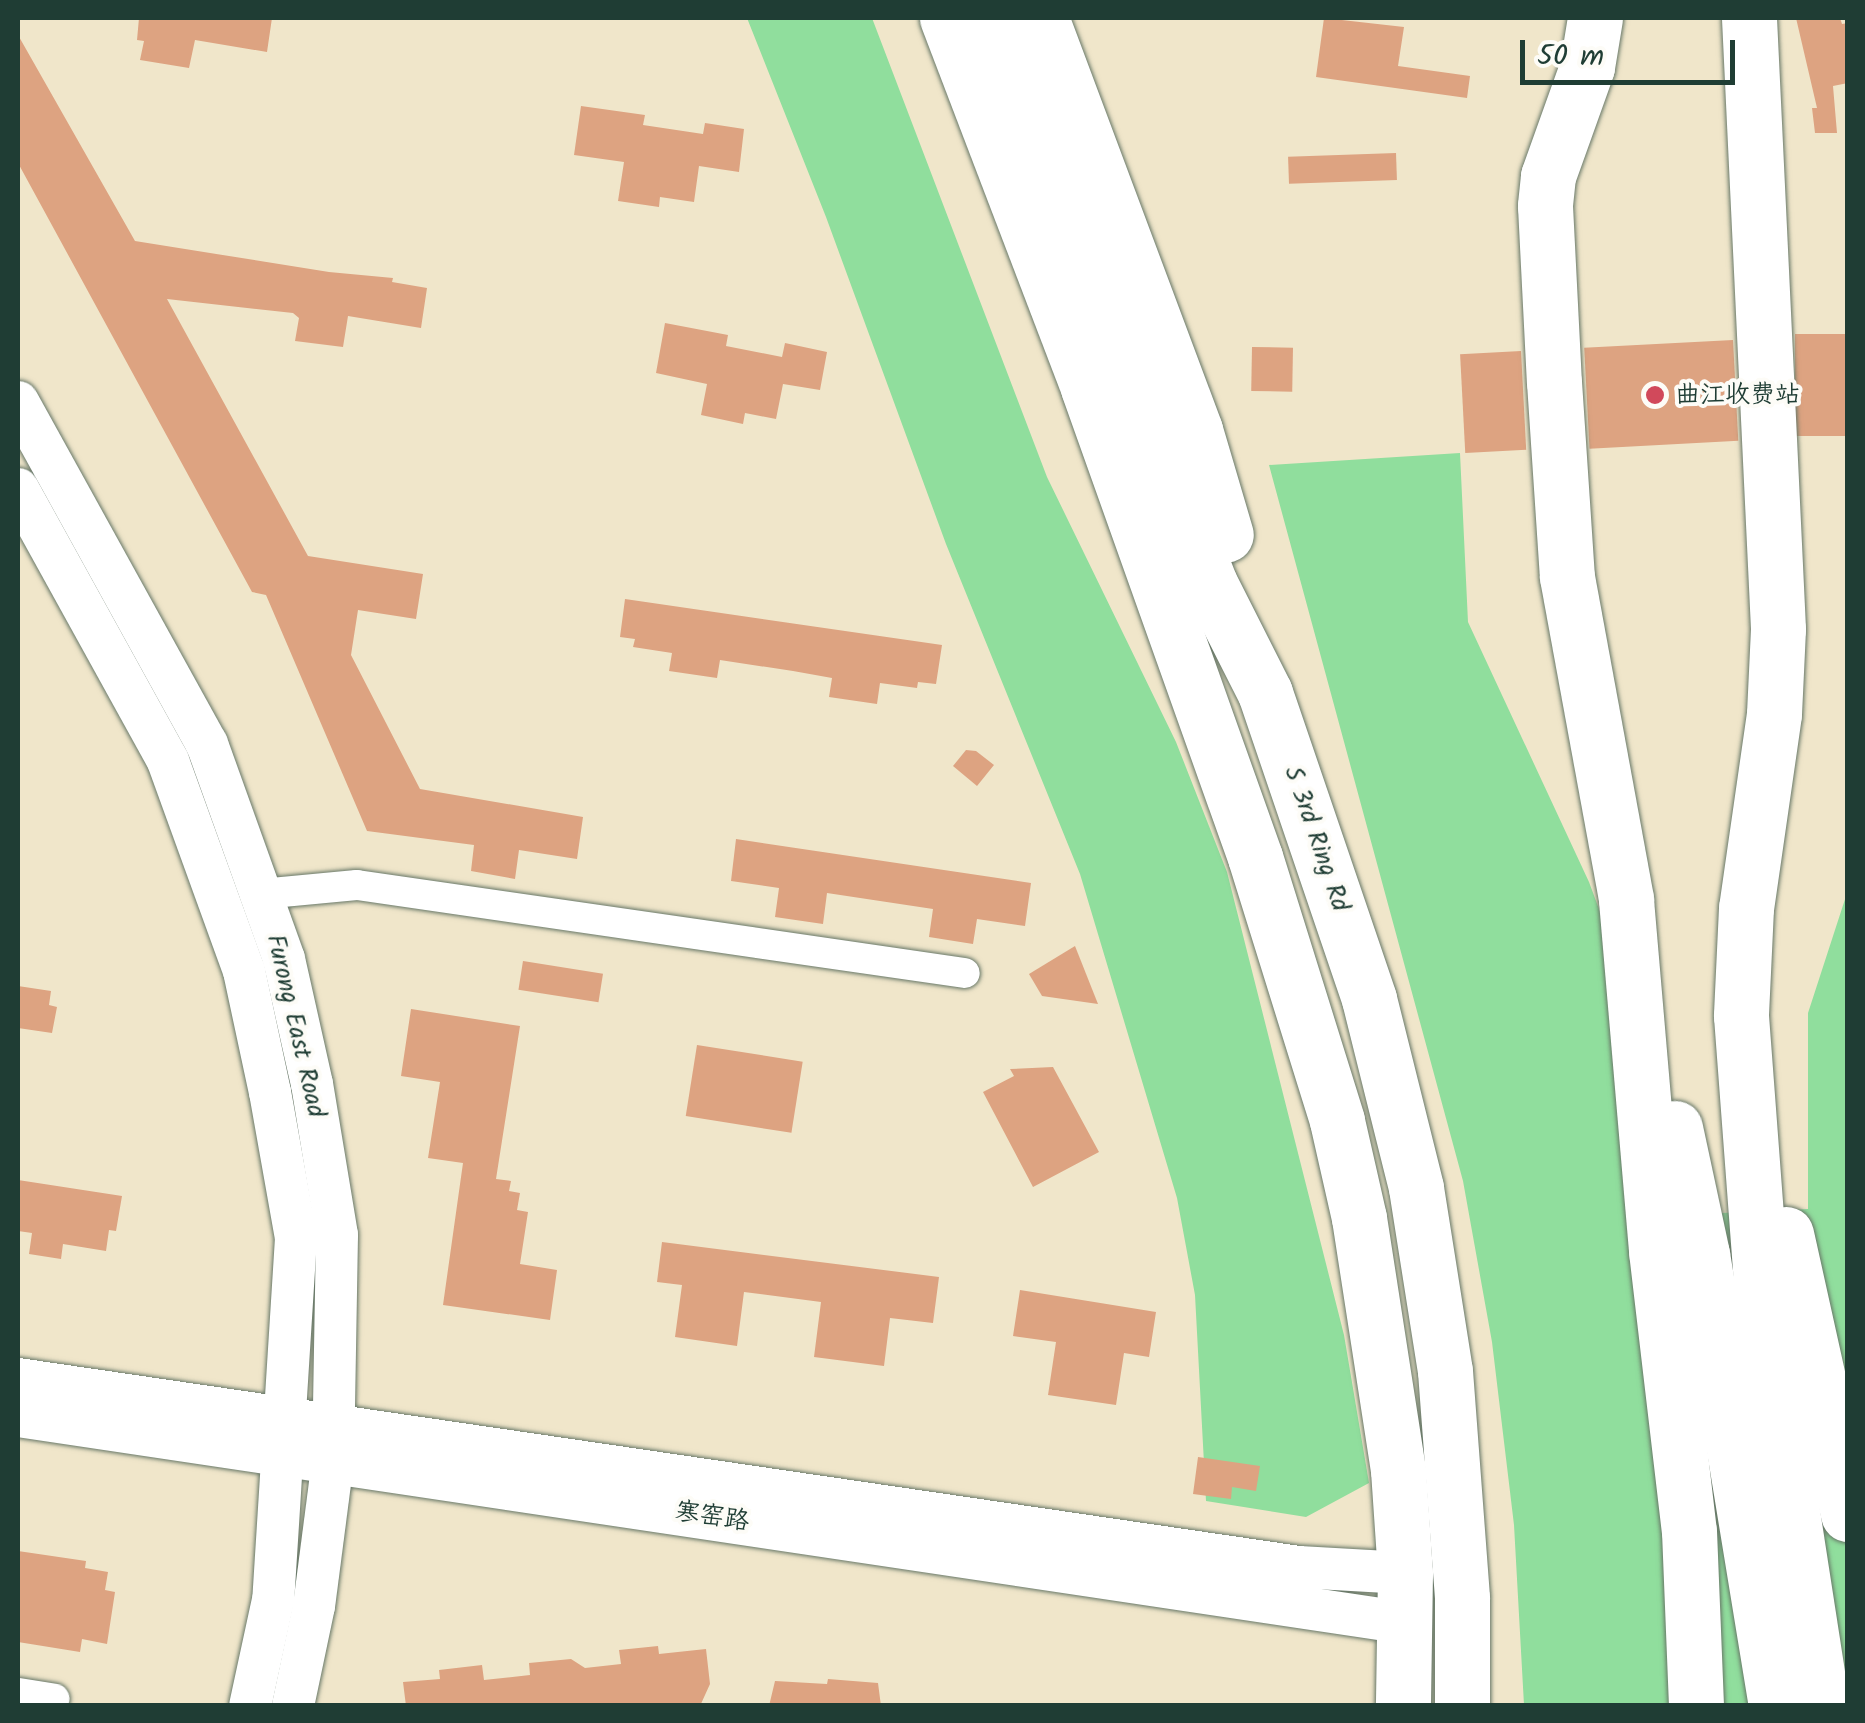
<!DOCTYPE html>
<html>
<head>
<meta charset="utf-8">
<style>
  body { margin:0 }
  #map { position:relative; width:1865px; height:1723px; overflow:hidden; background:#f0e6ca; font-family:Kalam,"LXGW WenKai TC",sans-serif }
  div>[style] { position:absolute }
  .green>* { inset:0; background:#90de9d }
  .building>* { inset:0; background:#dda381; transform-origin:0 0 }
  .roads { filter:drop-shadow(0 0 2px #687868) drop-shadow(0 0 2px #687868) }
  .street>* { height:30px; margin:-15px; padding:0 15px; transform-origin:15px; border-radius:15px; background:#fff }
  .secondary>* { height:42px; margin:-21px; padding:0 21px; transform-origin:21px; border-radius:21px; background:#fff }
  .highway>* { height:55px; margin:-27.5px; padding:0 27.5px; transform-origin:27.5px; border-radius:27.5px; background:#fff }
  .dots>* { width:28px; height:28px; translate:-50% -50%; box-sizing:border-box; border:5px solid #fdfcf7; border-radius:50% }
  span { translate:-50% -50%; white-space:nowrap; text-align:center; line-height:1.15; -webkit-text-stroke:8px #fdfcf7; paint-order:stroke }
  .poi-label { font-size:25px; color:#1f3d34 }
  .left { translate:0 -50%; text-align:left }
  .street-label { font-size:25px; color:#1f3d34 }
  .frame { position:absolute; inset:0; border:20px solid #1f3d34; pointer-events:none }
  .scale { position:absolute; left:1520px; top:40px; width:215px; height:45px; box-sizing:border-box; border:5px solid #1f3d34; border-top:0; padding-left:12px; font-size:30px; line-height:35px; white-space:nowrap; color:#1f3d34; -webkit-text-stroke:8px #fdfcf7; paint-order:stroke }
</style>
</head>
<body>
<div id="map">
  <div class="green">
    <div style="clip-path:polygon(747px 18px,872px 18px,1047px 477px,1176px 742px,1227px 872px,1344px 1335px,1369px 1483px,1306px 1517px,1206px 1501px,1195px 1295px,1177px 1198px,1080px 874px,946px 544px,826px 217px)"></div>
    <div style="clip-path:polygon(1460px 453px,1468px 622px,1589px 882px,1620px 966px,1638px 1217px,1808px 1209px,1808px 1013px,1847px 893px,1847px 1705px,1524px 1705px,1514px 1525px,1492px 1342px,1463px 1181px,1269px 465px)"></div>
  </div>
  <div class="building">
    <div style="clip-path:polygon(139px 18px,272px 18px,267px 52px,195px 40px,189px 68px,140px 60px,144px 41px,137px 40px)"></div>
    <div style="clip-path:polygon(1324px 18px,1404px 27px,1398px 66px,1470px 76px,1467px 98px,1316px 77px)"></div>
    <div style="clip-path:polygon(1796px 18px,1840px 18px,1842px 24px,1848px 23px,1848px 83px,1833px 86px,1837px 133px,1815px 133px,1812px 108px,1817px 108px)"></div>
    <div style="clip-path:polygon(18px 35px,135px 241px,329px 272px,393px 278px,392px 282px,427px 288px,421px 328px,348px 316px,343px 347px,295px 341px,299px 318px,293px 313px,167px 299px,308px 556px,423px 574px,416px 619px,358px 610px,351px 655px,420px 789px,583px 817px,577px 859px,519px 850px,515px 879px,471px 871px,474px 845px,367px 831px,266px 595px,252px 592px,18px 163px)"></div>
    <div style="clip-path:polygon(581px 106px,645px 115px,643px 125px,703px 134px,705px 123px,744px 129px,739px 172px,699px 166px,694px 202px,660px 197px,659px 207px,618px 201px,624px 162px,574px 155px)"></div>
    <div style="left:1396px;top:153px;width:27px;height:108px;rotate:88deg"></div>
    <div style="clip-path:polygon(665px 323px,728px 335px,726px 346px,782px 357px,785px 343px,827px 352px,820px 390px,783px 384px,776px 419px,745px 413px,743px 424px,701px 415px,707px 384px,656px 373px)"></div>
    <div style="left:1848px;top:334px;width:102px;height:53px;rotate:90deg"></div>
    <div style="left:1733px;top:340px;width:101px;height:149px;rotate:87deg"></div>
    <div style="left:1252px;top:347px;width:41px;height:44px;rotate:1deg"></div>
    <div style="left:1521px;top:351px;width:99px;height:61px;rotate:87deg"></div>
    <div style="clip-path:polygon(625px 599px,942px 645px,936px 684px,918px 682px,917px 688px,880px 683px,877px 704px,829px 697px,832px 678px,793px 671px,720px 660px,717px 678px,669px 671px,672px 653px,633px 647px,635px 639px,620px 637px)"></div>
    <div style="clip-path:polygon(966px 750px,976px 751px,994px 765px,977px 786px,953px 766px)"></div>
    <div style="clip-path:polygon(736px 839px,1031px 883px,1025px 926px,977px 919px,973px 944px,929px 937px,933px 909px,827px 893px,823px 924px,775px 917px,779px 888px,731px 881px)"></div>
    <div style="clip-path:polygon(1075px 946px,1098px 1004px,1042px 996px,1029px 974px)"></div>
    <div style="left:523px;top:961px;width:81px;height:29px;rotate:9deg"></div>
    <div style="clip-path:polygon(18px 986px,51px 991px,49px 1005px,57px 1007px,52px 1033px,18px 1028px)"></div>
    <div style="clip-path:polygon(411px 1009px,520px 1026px,496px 1179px,511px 1181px,509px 1191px,520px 1193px,517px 1210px,528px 1212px,520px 1264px,557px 1270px,550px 1320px,443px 1305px,463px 1163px,428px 1158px,440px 1082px,401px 1076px)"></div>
    <div style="left:697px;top:1045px;width:107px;height:72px;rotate:9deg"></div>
    <div style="clip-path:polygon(1053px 1067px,1099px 1152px,1033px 1187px,983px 1092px,1014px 1076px,1010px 1069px)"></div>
    <div style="clip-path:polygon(18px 1180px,122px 1196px,116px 1231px,109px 1230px,106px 1251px,63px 1244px,61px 1259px,29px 1254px,32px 1233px,18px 1231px)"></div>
    <div style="clip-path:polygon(662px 1242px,939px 1277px,933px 1323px,890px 1318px,884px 1366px,814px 1357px,821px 1302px,744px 1292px,737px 1346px,675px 1337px,682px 1285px,657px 1282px)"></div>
    <div style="clip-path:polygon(1020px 1290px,1156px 1312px,1149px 1357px,1124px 1353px,1116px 1405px,1048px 1395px,1056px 1342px,1013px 1336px)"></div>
    <div style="clip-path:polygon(1198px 1457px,1260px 1466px,1256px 1491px,1232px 1487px,1231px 1499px,1193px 1494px)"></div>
    <div style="clip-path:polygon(18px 1551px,86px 1561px,85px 1568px,108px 1572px,105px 1590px,115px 1592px,107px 1644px,82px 1639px,80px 1652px,18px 1642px)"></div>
    <div style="clip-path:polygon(658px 1646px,659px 1654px,706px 1649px,710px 1684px,700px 1706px,406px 1706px,403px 1682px,440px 1679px,439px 1670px,482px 1665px,484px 1680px,530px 1675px,529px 1663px,571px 1659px,585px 1668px,621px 1664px,619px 1650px)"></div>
    <div style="clip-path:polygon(828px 1679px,878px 1683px,881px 1706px,769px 1706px,775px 1681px,827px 1684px)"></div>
  </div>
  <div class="roads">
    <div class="street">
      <div style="left:261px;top:894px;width:96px;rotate:-5.4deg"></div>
      <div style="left:357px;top:885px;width:614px;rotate:8.24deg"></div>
      <div style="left:18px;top:1693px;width:37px;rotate:9deg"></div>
    </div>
    <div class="secondary">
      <div style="left:18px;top:402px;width:391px;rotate:61.1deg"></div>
      <div style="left:207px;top:744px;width:228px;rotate:70.3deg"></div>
      <div style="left:284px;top:959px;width:128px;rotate:77.4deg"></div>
      <div style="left:312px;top:1084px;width:153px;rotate:80.6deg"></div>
      <div style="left:337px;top:1235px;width:225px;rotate:91deg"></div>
      <div style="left:333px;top:1460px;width:147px;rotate:97.4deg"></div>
      <div style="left:314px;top:1606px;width:102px;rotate:101.9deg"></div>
      <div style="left:18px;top:489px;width:311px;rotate:61.1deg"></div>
      <div style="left:168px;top:761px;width:223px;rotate:70.1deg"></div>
      <div style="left:244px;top:971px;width:124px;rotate:77.9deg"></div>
      <div style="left:270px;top:1092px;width:148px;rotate:79.9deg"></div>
      <div style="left:296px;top:1238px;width:363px;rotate:93.6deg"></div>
      <div style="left:273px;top:1600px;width:108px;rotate:102.2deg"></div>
      <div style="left:18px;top:1379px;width:1295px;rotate:8.35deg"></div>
      <div style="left:1299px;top:1567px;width:106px;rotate:3.2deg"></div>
      <div style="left:18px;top:1416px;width:1403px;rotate:8.48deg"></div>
    </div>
    <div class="highway">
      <div style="left:947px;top:18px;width:396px;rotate:69.1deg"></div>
      <div style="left:1088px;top:388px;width:498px;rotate:70.4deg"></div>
      <div style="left:1255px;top:857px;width:276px;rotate:72.7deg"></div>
      <div style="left:1337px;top:1121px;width:99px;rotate:77.2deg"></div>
      <div style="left:1359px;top:1218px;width:255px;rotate:81.2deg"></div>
      <div style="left:1398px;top:1470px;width:103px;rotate:86.1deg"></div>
      <div style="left:1405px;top:1573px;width:133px;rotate:90.9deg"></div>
      <div style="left:990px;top:18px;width:607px;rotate:68.76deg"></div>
      <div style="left:1210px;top:584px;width:122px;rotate:63.2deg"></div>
      <div style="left:1265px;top:693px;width:323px;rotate:71.2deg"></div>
      <div style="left:1369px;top:999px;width:195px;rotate:76deg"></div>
      <div style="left:1416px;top:1188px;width:185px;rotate:81deg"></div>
      <div style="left:1445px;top:1371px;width:228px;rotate:85.7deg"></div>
      <div style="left:1462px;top:1598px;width:108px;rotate:90deg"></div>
      <div style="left:1041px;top:18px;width:440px;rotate:69.5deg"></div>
      <div style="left:1195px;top:430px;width:109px;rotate:73.6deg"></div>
      <div style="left:1595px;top:18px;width:50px;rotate:99.3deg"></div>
      <div style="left:1587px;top:67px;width:116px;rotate:109.7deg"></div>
      <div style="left:1548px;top:176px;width:30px;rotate:96deg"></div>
      <div style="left:1545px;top:206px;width:176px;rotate:87.1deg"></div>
      <div style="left:1554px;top:382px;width:195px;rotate:86.2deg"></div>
      <div style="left:1567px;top:577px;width:328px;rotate:79.6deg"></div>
      <div style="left:1626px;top:900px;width:352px;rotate:85.1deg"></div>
      <div style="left:1656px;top:1251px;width:282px;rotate:83.3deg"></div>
      <div style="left:1689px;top:1531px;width:175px;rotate:87.7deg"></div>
      <div style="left:1749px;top:18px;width:612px;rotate:87.28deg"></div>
      <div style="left:1778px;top:629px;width:85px;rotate:92.7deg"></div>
      <div style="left:1774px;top:714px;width:196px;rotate:98.2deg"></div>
      <div style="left:1746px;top:908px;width:108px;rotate:92.7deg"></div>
      <div style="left:1741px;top:1016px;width:322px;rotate:85.7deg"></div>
      <div style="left:1765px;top:1337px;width:373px;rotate:81.2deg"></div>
      <div style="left:1675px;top:1128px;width:129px;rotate:77.9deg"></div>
      <div style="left:1702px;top:1254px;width:458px;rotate:80.7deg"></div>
      <div style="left:1786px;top:1234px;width:287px;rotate:77.5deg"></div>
    </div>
  </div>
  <div class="dots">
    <div style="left:1655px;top:395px;background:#d1495b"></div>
  </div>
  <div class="poi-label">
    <span class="left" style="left:1675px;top:395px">曲江收费站</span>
  </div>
  <div class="street-label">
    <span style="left:1316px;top:839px;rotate:71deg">S 3rd Ring Rd</span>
    <span style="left:295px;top:1026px;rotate:77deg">Furong East Road</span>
    <span style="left:712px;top:1517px;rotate:9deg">寒窑路</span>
  </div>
  <div class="frame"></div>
  <div class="scale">50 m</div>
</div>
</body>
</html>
